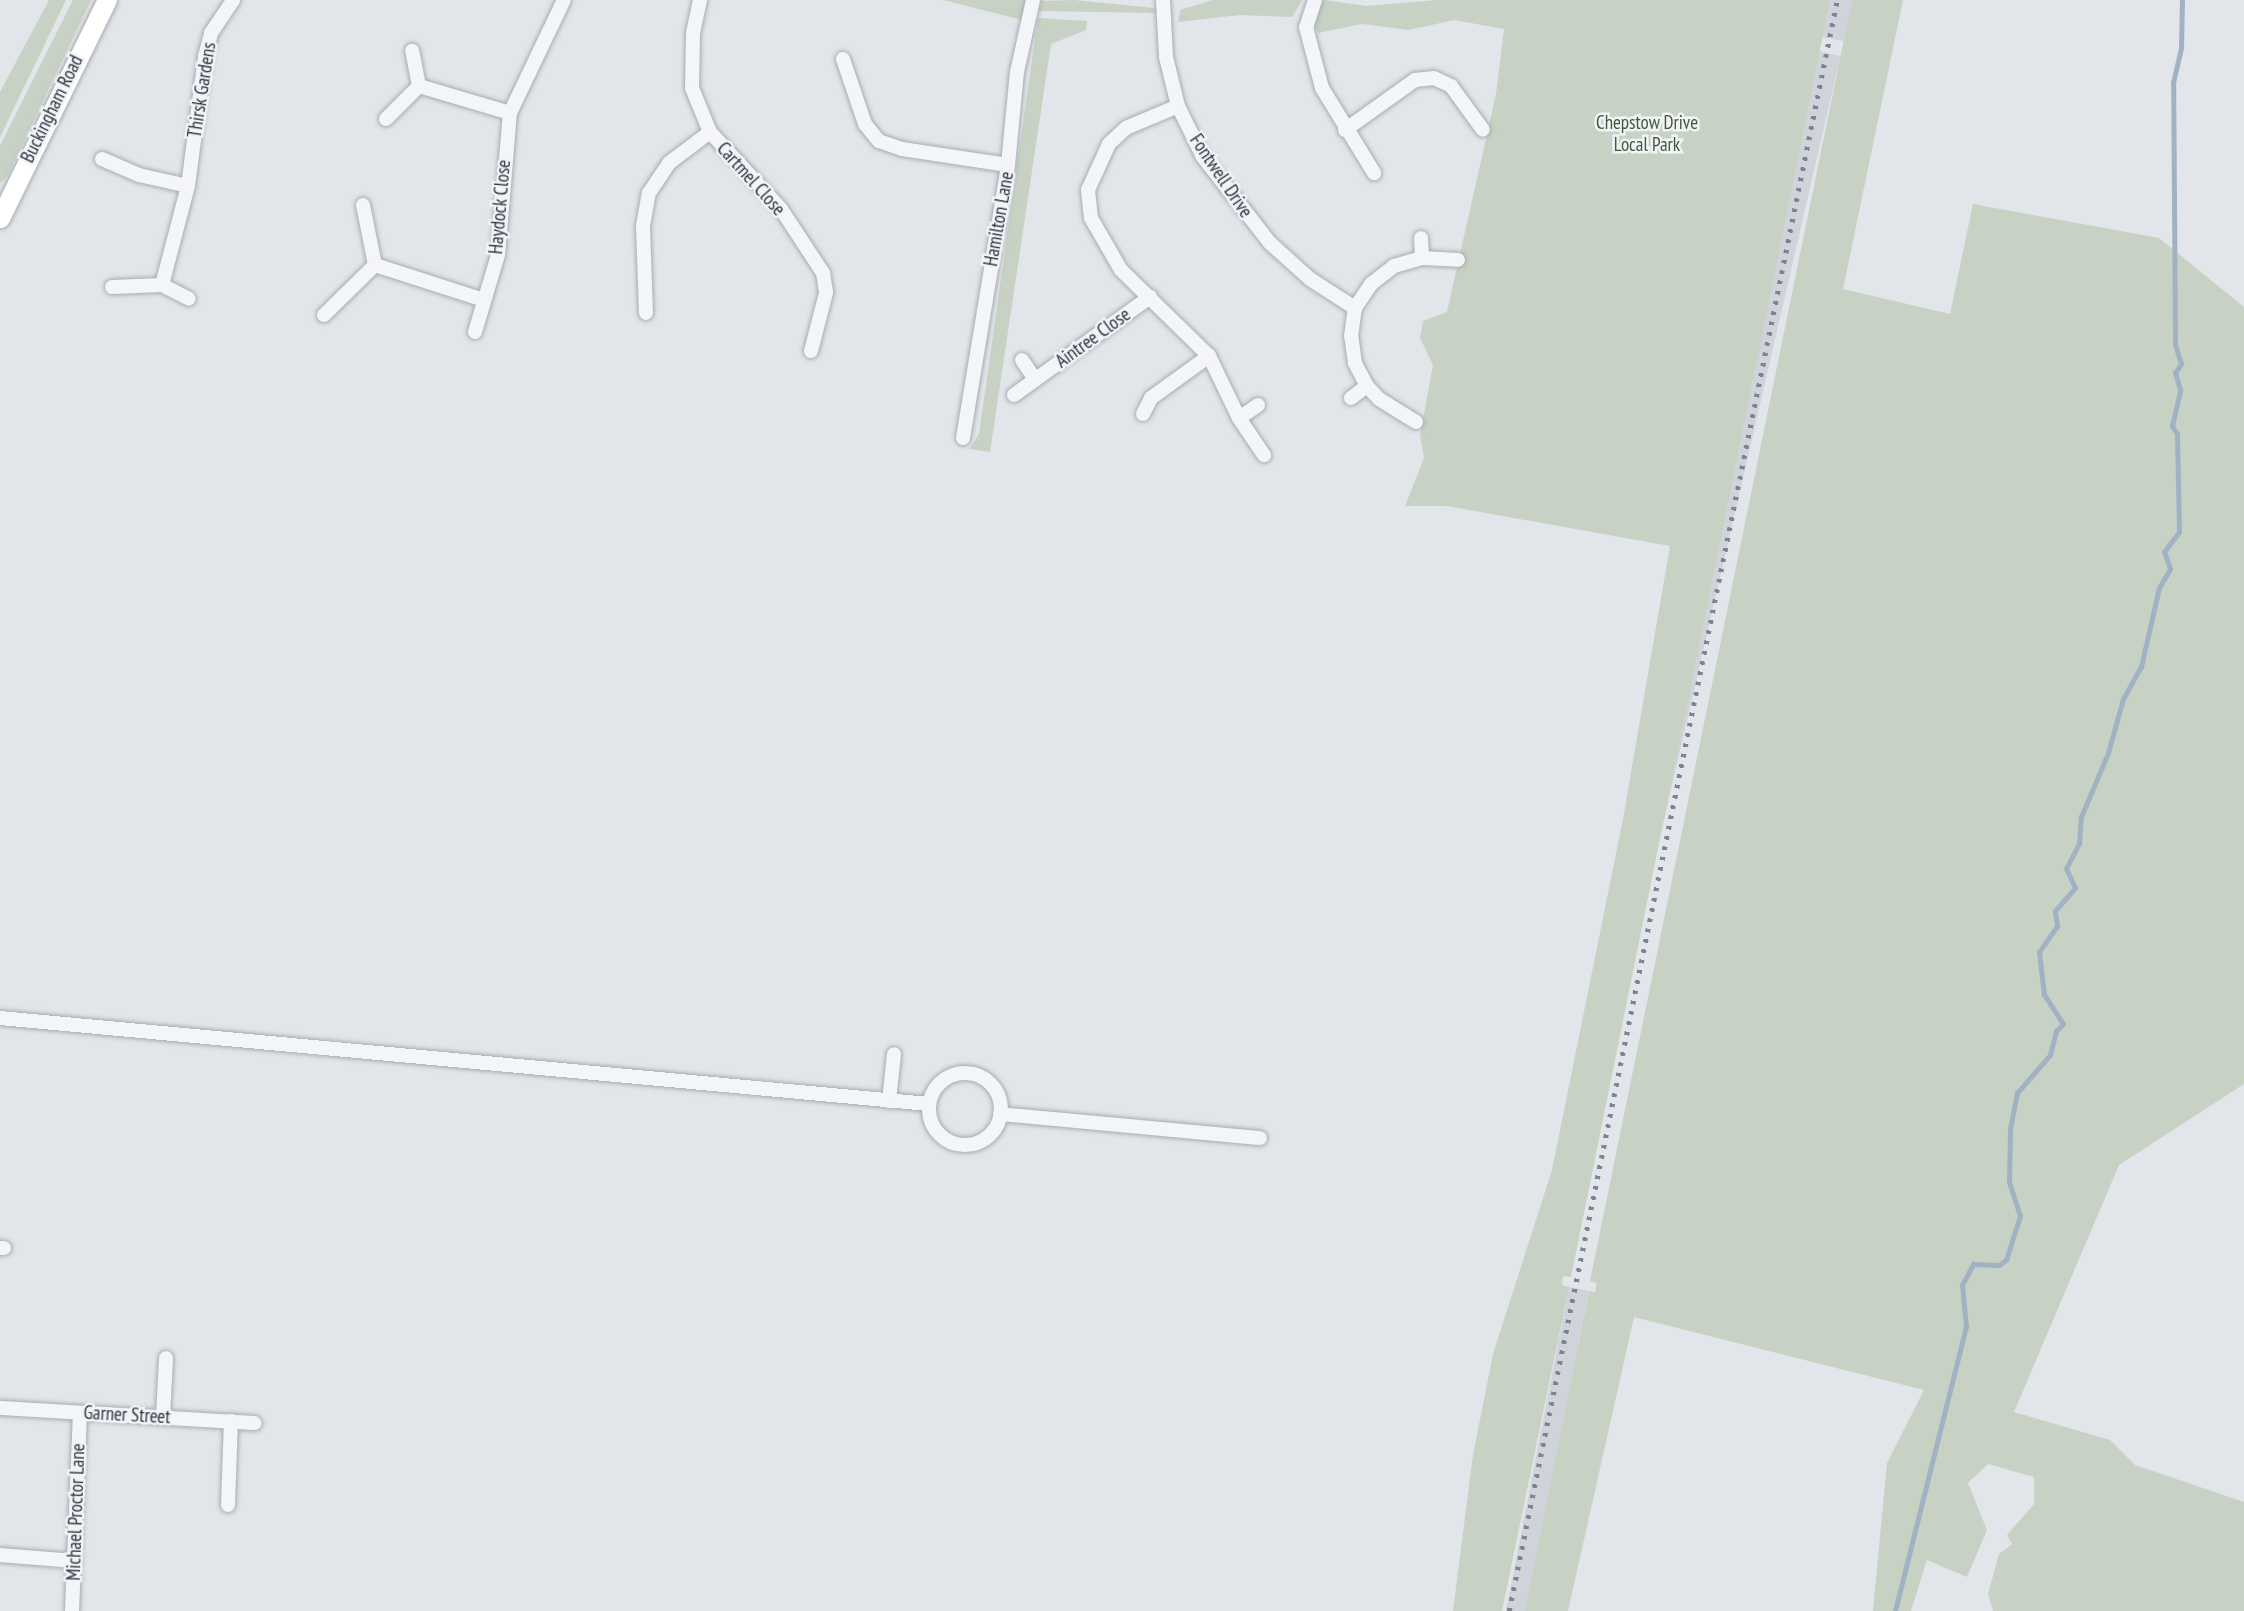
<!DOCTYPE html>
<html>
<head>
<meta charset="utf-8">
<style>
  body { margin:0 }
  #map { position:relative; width:2244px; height:1611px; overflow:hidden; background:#e2e5e9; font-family:"PT Sans Narrow",sans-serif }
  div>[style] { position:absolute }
  .built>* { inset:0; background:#d0d4da; transform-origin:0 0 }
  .green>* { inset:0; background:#c7d2c4 }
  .stream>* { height:4.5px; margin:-2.25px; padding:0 2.25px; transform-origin:2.25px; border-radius:2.25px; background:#a1b2c4 }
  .roads { filter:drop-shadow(0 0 2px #a8acb3) drop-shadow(0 0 2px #a8acb3) }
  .minor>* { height:14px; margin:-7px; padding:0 7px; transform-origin:7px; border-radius:7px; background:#f4f5f8 }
  .minor>.ring { margin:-7px; padding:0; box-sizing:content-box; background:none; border:14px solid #f4f5f8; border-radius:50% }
  .secondary>* { height:19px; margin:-9.5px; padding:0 9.5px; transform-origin:9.5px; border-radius:9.5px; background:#fff }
  .rail>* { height:4.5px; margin-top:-2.25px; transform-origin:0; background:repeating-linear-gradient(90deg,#7d8491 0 3.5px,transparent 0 10.5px) }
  span { translate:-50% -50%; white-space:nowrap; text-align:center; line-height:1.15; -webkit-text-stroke:5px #f1f3f6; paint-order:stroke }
  .street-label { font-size:19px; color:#2c333f }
  .park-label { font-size:19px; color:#40593b }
</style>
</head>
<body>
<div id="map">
  <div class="built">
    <div style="clip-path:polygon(1830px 0,1852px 0,1844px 41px,1822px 37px)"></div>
    <div style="left:1819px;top:51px;width:22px;height:1251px;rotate:13deg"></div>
    <div style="left:1569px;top:1287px;width:20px;height:331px;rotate:11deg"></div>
  </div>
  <div class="green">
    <div style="clip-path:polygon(49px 0,66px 0,0 137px,0 92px)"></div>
    <div style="clip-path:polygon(73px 0,91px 0,7px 177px,0 183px,0 146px)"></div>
    <div style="clip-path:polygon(943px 0,1026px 0,1022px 20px)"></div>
    <div style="clip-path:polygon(1074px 0,1154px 8px,1157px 13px,1039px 11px,1042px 1px)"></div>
    <div style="clip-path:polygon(1213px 0,1302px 0,1292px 17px,1240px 15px,1178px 22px,1180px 10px)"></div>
    <div style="clip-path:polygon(1323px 0,1367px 6px,1436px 0,1830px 0,1571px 1277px,1563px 1276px,1562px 1285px,1569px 1287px,1502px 1611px,1453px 1611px,1473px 1455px,1493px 1354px,1552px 1170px,1623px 819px,1670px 546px,1447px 506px,1405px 506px,1424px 458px,1420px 435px,1433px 365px,1420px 338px,1423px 321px,1447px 312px,1496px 94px,1504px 29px,1454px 20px,1409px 30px,1362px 24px,1318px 33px,1313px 21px)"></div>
    <div style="clip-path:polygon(1852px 0,1903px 0,1843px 289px,1950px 314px,1973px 204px,2159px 238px,2244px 307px,2244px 1084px,2119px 1165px,2014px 1412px,2110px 1440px,2135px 1465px,2244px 1502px,2244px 1611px,1993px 1611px,1988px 1594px,1999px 1554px,2012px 1544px,2007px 1535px,2034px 1504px,2034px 1477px,1988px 1464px,1968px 1483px,1987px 1530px,1967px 1577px,1927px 1560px,1911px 1611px,1873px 1611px,1887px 1463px,1924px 1390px,1634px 1317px,1568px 1611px,1525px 1611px,1589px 1291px,1595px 1292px,1597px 1283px,1590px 1281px)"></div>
    <div style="clip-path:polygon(1038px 18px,1087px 21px,1086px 30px,1051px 44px,990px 452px,969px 449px,979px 434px)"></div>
  </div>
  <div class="stream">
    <div style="left:1895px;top:1611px;width:293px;rotate:-76deg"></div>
    <div style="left:1966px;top:1327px;width:42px;rotate:-95.4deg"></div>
    <div style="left:1962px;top:1285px;width:24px;rotate:-62deg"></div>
    <div style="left:1973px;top:1264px;width:26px;rotate:2deg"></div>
    <div style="left:1999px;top:1265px;width:9px;rotate:-36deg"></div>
    <div style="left:2006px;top:1260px;width:46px;rotate:-72.3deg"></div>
    <div style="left:2020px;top:1216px;width:36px;rotate:-108deg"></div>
    <div style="left:2009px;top:1182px;width:53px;rotate:-88.9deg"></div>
    <div style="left:2010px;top:1129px;width:37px;rotate:-79deg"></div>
    <div style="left:2017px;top:1093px;width:50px;rotate:-49deg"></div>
    <div style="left:2050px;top:1055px;width:25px;rotate:-76deg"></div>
    <div style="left:2056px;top:1031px;width:10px;rotate:-45deg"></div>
    <div style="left:2063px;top:1024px;width:35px;rotate:-123deg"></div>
    <div style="left:2044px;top:995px;width:43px;rotate:-96.6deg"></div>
    <div style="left:2039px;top:952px;width:32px;rotate:-55deg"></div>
    <div style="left:2057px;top:926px;width:15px;rotate:-98deg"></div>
    <div style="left:2055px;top:911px;width:30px;rotate:-49deg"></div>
    <div style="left:2075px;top:888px;width:21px;rotate:-115deg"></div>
    <div style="left:2066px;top:869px;width:28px;rotate:-63deg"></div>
    <div style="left:2079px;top:844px;width:27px;rotate:-86deg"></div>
    <div style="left:2081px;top:817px;width:69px;rotate:-67.1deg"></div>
    <div style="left:2108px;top:753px;width:56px;rotate:-74.5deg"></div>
    <div style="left:2123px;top:699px;width:37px;rotate:-61deg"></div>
    <div style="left:2141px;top:667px;width:81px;rotate:-77.2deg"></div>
    <div style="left:2159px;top:588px;width:22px;rotate:-60deg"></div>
    <div style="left:2170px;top:569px;width:18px;rotate:-109deg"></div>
    <div style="left:2164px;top:552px;width:25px;rotate:-53deg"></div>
    <div style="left:2179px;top:532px;width:98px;rotate:-91.2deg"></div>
    <div style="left:2177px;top:434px;width:9px;rotate:-122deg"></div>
    <div style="left:2172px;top:426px;width:37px;rotate:-77deg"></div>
    <div style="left:2180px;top:390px;width:18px;rotate:-106deg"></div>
    <div style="left:2175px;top:373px;width:11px;rotate:-56deg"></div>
    <div style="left:2181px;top:364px;width:21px;rotate:-107deg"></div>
    <div style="left:2175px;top:344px;width:261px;rotate:-90.4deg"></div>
    <div style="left:2173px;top:83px;width:36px;rotate:-77deg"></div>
    <div style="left:2181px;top:48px;width:48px;rotate:-88.8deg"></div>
  </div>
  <div class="roads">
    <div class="minor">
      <div style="left:700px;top:0;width:34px;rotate:102deg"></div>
      <div style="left:693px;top:33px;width:55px;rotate:91deg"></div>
      <div style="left:692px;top:88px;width:48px;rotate:67.8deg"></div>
      <div style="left:710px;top:132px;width:105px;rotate:47.3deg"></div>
      <div style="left:781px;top:209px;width:77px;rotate:56.7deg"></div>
      <div style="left:823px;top:273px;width:20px;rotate:81deg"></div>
      <div style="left:826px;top:293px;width:60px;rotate:104.5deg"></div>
      <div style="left:1163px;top:0;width:57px;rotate:87deg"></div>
      <div style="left:1166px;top:57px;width:50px;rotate:76.2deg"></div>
      <div style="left:1178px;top:106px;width:57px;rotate:63.9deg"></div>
      <div style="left:1203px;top:157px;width:109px;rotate:52.1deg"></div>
      <div style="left:1270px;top:243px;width:54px;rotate:42deg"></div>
      <div style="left:1310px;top:279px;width:54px;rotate:32.8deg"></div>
      <div style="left:1315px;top:0;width:28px;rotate:108deg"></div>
      <div style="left:1306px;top:27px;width:63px;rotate:75.3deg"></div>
      <div style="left:1322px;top:88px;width:100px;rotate:58.5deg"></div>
      <div style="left:843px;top:59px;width:69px;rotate:71.3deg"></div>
      <div style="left:865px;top:124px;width:22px;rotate:51deg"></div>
      <div style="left:879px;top:141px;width:24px;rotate:19deg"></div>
      <div style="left:902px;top:149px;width:107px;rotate:8.6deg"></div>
      <div style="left:419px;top:86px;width:95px;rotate:16.5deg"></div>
      <div style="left:1178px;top:106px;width:56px;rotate:157.1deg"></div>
      <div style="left:1126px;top:128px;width:23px;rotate:137deg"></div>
      <div style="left:1109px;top:144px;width:51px;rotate:114.5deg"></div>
      <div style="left:1088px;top:190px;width:28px;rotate:84deg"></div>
      <div style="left:1091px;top:218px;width:60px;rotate:60deg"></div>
      <div style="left:1121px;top:270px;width:123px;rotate:44.3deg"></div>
      <div style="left:1209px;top:356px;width:69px;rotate:64.2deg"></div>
      <div style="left:1239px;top:418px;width:45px;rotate:56deg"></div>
      <div style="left:386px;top:119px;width:47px;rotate:-45deg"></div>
      <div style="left:419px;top:86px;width:36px;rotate:-101deg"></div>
      <div style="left:1345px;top:130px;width:86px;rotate:-35.5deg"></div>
      <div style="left:1415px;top:80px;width:19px;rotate:-6deg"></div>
      <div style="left:1434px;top:78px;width:19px;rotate:25deg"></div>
      <div style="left:1451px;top:86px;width:54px;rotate:54deg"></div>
      <div style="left:102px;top:159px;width:40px;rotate:23.4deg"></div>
      <div style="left:139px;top:175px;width:50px;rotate:12.7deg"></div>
      <div style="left:363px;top:205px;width:61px;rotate:78.7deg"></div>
      <div style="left:1421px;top:238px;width:20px;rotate:87deg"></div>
      <div style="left:162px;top:285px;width:102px;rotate:-75.3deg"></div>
      <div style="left:188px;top:186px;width:131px;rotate:-82.5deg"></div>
      <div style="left:205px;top:56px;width:24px;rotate:-75deg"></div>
      <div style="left:211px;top:33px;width:40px;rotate:-56deg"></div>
      <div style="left:112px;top:287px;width:50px;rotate:-2.3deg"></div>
      <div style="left:162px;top:285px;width:30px;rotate:27deg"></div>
      <div style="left:646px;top:313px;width:87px;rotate:-92deg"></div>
      <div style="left:643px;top:226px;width:34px;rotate:-80deg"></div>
      <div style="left:649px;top:193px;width:36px;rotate:-56deg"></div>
      <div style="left:669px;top:163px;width:51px;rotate:-37.1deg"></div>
      <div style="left:324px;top:315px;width:71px;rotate:-44.4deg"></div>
      <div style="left:375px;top:265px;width:114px;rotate:17.8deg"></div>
      <div style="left:475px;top:332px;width:80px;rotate:-73.4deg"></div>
      <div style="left:498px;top:255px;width:143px;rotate:-85.2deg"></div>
      <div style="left:510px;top:113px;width:125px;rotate:-64.5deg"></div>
      <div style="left:1022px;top:360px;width:23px;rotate:56deg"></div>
      <div style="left:1014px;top:395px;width:168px;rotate:-35.8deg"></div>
      <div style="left:1351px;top:398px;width:20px;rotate:-37deg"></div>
      <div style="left:1143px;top:414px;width:18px;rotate:-63deg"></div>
      <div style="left:1151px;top:398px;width:72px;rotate:-35.9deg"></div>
      <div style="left:1239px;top:418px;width:23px;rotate:-34deg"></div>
      <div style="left:1416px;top:422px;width:44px;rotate:-148.1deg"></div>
      <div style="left:1379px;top:399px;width:18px;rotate:-133deg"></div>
      <div style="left:1367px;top:386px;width:26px;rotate:-118deg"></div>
      <div style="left:1355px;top:363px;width:27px;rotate:-98deg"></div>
      <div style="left:1351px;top:336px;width:28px;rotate:-82deg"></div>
      <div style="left:1355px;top:308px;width:29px;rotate:-56deg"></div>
      <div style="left:1371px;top:284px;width:29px;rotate:-38deg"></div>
      <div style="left:1394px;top:266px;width:29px;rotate:-16deg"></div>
      <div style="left:1422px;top:258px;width:36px;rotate:3deg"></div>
      <div style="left:963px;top:438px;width:277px;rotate:-80.6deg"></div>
      <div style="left:1008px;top:165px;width:93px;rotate:-84.5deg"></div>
      <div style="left:1017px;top:72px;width:74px;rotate:-77.5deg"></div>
      <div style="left:0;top:1018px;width:933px;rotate:5.29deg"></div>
      <div class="ring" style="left:929px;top:1073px;width:58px;height:58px"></div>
      <div style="left:889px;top:1101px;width:47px;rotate:-83.9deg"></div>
      <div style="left:1000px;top:1114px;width:261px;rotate:5.3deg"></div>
      <div style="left:0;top:1248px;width:4px"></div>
      <div style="left:0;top:1408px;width:255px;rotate:3.4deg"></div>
      <div style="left:163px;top:1416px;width:58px;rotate:-87deg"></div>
      <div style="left:228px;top:1505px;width:84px;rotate:-88deg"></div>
      <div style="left:0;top:1555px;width:74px;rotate:4.6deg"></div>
      <div style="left:72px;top:1611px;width:198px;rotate:-87.7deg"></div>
    </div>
    <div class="secondary">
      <div style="left:0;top:218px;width:243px;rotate:-63.9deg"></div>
    </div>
  </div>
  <div class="rail">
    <div style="left:1509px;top:1611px;width:1644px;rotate:-78.49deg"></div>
  </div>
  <div class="street-label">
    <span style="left:202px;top:90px;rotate:-81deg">Thirsk Gardens</span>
    <span style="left:52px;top:109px;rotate:-64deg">Buckingham Road</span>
    <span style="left:1221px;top:176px;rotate:56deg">Fontwell Drive</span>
    <span style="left:751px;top:179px;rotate:48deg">Cartmel Close</span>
    <span style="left:500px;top:207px;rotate:-85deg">Haydock Close</span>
    <span style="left:999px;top:219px;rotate:-80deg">Hamilton Lane</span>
    <span style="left:1093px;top:338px;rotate:-36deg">Aintree Close</span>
    <span style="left:127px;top:1415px;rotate:3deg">Garner Street</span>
    <span style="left:76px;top:1512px;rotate:-88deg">Michael Proctor Lane</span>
  </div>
  <div class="park-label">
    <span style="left:1647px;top:134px">Chepstow Drive<br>Local Park</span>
  </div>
</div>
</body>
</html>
